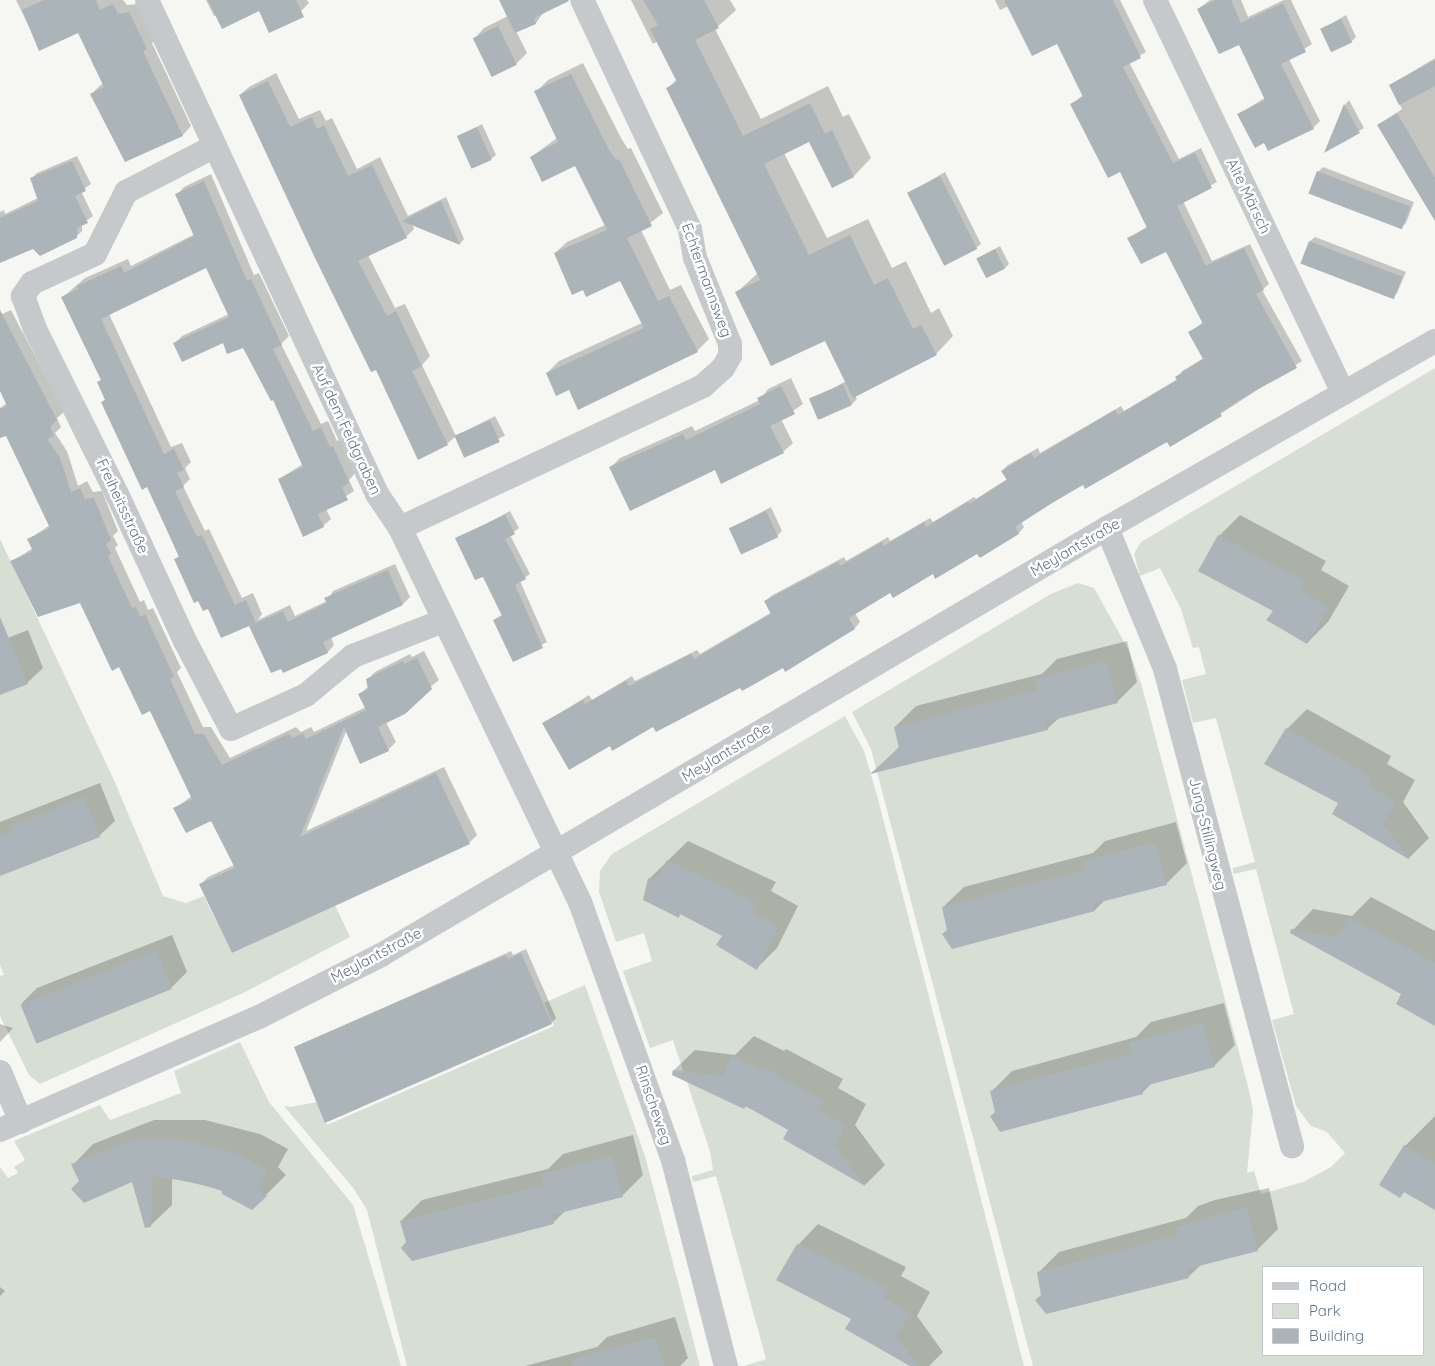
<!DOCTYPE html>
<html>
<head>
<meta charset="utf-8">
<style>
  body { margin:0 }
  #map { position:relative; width:1435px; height:1366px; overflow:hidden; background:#f6f6f2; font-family:Quicksand,sans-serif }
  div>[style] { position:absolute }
  .green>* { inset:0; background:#d7ded3 }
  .shadow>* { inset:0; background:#0003; transform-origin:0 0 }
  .building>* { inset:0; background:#abb4b9; transform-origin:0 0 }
  .street>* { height:24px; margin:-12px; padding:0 12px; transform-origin:12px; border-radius:12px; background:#c5c9cc }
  span { translate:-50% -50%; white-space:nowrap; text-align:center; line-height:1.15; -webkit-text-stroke:5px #fff; paint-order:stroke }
  .street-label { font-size:15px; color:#637685 }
  .legend { position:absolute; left:1262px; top:1266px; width:162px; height:90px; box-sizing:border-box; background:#fff; border:1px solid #c1c8ce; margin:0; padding:6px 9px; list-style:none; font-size:15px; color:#637685 }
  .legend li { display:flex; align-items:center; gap:10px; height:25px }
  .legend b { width:25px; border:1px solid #c1c8ce }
</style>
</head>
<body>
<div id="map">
  <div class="green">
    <div style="clip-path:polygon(evenodd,1435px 368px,1435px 1366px,1033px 1366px,871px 749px,852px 712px,1051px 594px,1078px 583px,1094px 588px,1128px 649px,1141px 683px,1249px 1090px,1253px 1111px,1247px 1173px,1254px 1171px,1261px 1194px,1303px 1182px,1331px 1167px,1345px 1153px,1327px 1132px,1311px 1126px,1296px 1106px,1272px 1020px,1294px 1014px,1256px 869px,1233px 874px,1233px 868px,1255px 862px,1216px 718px,1193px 723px,1182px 680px,1206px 674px,1199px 647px,1193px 648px,1181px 609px,1160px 568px,1140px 576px,1134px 554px,1141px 542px,1435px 368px,1264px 1267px,1424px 1267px,1424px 1355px,1264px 1355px,1264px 1267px)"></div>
    <div style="clip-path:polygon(0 539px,113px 778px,163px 896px,186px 903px,204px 896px,232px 953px,335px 905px,350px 937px,243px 993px,40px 1084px,29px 1075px,0 1016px,0 976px,4px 975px,0 965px)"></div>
    <div style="clip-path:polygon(845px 716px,864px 751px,878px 799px,1024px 1366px,744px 1366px,766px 1359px,716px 1176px,693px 1182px,692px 1176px,713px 1170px,710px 1151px,673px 1040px,650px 1048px,623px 971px,652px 961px,644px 933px,616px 942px,599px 892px,600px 871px,612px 854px)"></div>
    <div style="clip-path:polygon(585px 985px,645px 1156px,700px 1366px,407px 1366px,367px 1210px,354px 1189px,284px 1106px,291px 1107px,317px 1102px,327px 1125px,554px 1026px,544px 1003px)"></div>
    <div style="clip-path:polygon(240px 1042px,269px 1102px,353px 1205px,401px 1366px,0 1366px,0 1167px,8px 1178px,18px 1173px,14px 1167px,25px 1160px,14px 1141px,100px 1105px,110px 1120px,181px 1093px,174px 1071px)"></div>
  </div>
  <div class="shadow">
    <div style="clip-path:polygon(16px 0,123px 0,127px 5px,138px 4px,155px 40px,152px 43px,191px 126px,183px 135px,125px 161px,91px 94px,103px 83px,78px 31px,40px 49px)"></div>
    <div style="clip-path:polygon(206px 0,307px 0,309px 3px,291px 21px,259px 9px,214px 16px)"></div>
    <div style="clip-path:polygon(501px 0,552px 0,536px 23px,516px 31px,527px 53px,516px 64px,474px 39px,484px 28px,508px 16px)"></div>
    <div style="clip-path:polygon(631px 0,730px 0,736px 10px,715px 29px,761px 119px,828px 86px,843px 117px,849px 114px,871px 158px,854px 176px,832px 187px,809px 140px,784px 153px,827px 238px,868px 219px,892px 268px,906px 261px,931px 313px,939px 308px,953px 336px,936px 354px,855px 395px,857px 399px,852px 404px,821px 419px,812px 400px,846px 381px,826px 340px,737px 292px,758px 273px,668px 88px,677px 79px,658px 41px,653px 44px)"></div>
    <div style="clip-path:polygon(995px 0,1120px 0,1146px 52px,1129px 62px,1179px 159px,1201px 148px,1217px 182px,1183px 201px,1212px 261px,1250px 244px,1269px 284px,1262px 290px,1302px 361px,1171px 446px,1168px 441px,1083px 484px,1021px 522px,1024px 527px,1019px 533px,891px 592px,855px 613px,860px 622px,855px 628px,785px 670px,783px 666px,610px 744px,544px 723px,589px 695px,592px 700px,632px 676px,635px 681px,697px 650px,700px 654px,772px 612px,766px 601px,771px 596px,844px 557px,846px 561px,888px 537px,890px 541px,930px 518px,933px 522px,974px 497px,976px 499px,1007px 479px,1002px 471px,1008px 465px,1038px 448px,1040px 453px,1121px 406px,1124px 411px,1178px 379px,1182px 371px,1204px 358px,1190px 332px,1203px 322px,1166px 250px,1129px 238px,1148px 226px,1120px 171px,1072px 104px,1083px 95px,1057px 42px,1009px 6px,1000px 10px)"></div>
    <div style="clip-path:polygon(1210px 0,1241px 0,1248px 17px,1284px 0,1291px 0,1312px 44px,1289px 59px,1320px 121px,1313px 128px,1265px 141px,1239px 114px,1266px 97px,1240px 43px,1198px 9px)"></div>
    <div style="clip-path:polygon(1346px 15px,1356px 37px,1351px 42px,1322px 29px)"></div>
    <div style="clip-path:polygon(1435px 58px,1435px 219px,1379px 125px,1402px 109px,1390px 85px)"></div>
    <div style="clip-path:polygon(583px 63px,621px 138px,628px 149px,631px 148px,663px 213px,641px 230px,670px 290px,681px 285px,709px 339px,697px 351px,569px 389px,547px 373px,559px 361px,642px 323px,621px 280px,583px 288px,555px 253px,567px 242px,605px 225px,576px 164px,531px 157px,557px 138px,536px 92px,548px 80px)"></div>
    <div style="clip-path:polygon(276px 73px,299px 119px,320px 110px,326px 121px,332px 118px,357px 169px,380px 157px,408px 216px,446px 197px,464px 239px,460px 244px,412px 224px,414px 229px,406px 237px,368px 255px,395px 308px,405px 304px,430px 356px,422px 365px,456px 436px,447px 444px,376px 368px,240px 95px,249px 87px)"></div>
    <div style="clip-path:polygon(1349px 100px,1364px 128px,1327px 150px,1345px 105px)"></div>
    <div style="clip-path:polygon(482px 124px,496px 155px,491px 159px,459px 136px)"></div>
    <div style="clip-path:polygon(77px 156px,91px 184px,81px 191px,93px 216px,82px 224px,82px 231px,76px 237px,33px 247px,0 262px,0 212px,4px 210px,5px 214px,38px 198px,31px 179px,37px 173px)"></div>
    <div style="clip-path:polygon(1323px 167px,1414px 202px,1406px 223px,1401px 228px,1318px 172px)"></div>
    <div style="clip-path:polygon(945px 172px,981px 244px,976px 248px,909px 193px)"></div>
    <div style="clip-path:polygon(211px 174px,254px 275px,259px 273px,289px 336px,281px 344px,321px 424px,328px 421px,337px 441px,341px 439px,355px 473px,349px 480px,354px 491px,326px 509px,331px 519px,323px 526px,279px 479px,303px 464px,274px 398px,243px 346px,223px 341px,175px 343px,182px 336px,229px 314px,206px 267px,109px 314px,171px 447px,182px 443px,191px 462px,185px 468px,190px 479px,183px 486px,205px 531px,209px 529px,242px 598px,253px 593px,262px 614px,258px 620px,290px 605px,295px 616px,327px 601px,333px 591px,395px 564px,410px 597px,403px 604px,331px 637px,334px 645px,328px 652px,284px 671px,255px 622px,209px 607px,176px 559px,179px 556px,148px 486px,102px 402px,106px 399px,102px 379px,63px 297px,85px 278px,128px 259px,131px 266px,195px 234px,177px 195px,184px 187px)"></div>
    <div style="clip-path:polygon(1315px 237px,1406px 272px,1397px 293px,1393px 297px,1310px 241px)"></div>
    <div style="clip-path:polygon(1000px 246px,1009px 264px,1005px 268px,978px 259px)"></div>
    <div style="clip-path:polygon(11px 310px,64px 412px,57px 418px,61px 427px,55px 433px,67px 451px,78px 486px,87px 481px,93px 492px,102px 491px,118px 531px,113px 536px,118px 545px,115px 548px,140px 602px,144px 600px,148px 610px,153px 608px,181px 668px,177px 672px,203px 727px,211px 727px,230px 758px,296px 727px,301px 732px,311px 727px,314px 732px,366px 707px,360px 694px,369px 686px,367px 680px,375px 672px,410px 654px,412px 657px,424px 651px,439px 680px,386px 722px,396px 742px,388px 750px,347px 729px,306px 831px,444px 767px,477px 835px,470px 842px,232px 952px,200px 885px,208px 877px,234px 865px,211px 819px,175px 808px,192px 796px,151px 709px,81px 601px,11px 562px,33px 548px,29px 539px,50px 525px,7px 434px,0 429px,0 408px,7px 403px,0 388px,0 315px)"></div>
    <div style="clip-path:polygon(791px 378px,803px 404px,781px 419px,793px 443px,783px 452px,716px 469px,610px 468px,620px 458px,692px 426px,695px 431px,760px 400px,768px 389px)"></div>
    <div style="left:495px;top:416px;width:22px;height:44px;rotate:63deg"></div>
    <div style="clip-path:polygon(771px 507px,782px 531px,777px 536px,731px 528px)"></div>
    <div style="clip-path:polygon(510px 511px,519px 528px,510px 535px,530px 574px,520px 581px,547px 642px,513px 661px,494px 620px,503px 614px,484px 575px,457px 539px)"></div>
    <div style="clip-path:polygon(1240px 515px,1326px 561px,1321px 570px,1349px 586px,1328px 622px,1307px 643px,1275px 610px,1219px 536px)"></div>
    <div style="clip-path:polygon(28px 630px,43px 668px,27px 683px,0 694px,0 641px)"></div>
    <div style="clip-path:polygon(1127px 641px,1137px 682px,1117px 702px,1060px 717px,1047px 729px,874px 772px,900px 746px,895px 727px,916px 706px,1042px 674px,1057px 659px)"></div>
    <div style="clip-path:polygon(1307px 709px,1391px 756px,1387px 764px,1415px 780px,1403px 802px,1429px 838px,1409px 858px,1333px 814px,1339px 803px,1287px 729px)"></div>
    <div style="clip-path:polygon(100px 783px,115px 821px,99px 836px,0 875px,0 822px)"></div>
    <div style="clip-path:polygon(1176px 822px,1187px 863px,1166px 884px,1105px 900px,1095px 910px,948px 930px,943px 907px,964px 887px,1093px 853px,1105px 841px)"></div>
    <div style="clip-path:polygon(688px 841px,776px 882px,771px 891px,798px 906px,777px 948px,757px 968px,724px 936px,681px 914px,678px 916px,645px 900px,650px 878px)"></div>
    <div style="clip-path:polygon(1371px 897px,1435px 931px,1435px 1025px,1403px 994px,1293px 930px,1313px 909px,1352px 916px)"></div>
    <div style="clip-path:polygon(172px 935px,187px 972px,171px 988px,21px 1004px,37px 988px)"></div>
    <div style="clip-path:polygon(526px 949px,556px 1018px,551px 1023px,295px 1047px,511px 951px,513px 955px)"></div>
    <div style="clip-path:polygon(1224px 1003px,1235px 1045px,1214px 1066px,1153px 1082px,1142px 1093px,991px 1116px,996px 1111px,992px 1091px,1012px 1071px,1136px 1037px,1151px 1022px)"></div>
    <div style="clip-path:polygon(0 1024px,13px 1028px,0 1042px)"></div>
    <div style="clip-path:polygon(754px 1036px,784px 1051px,786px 1049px,843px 1079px,838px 1088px,866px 1104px,855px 1125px,885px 1165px,865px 1185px,785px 1139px,790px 1129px,674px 1070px,695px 1050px,735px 1055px)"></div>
    <div style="clip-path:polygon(1435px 1116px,1435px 1209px,1405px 1191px,1399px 1197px,1405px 1146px)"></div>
    <div style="clip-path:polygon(154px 1120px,205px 1120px,260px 1134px,288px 1149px,278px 1167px,286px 1175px,252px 1209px,223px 1190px,172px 1178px,172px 1205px,151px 1225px,133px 1180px,80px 1181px,73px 1165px,93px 1144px)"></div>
    <div style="clip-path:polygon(633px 1135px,643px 1175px,622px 1196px,566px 1210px,553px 1223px,407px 1243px,401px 1221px,422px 1200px,548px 1169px,563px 1154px)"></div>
    <div style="clip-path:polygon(1269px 1188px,1278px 1229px,1257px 1250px,1202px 1264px,1188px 1277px,1042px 1295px,1038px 1273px,1059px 1252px,1186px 1218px,1198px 1206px,1215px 1200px)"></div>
    <div style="clip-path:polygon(818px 1224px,906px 1267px,901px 1276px,930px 1292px,917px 1316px,943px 1352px,929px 1366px,913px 1366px,853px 1318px,798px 1245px)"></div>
    <div style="clip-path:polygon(0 1287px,5px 1291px,0 1296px)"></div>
    <div style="clip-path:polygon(675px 1317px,688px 1358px,680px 1366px,525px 1366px,597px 1347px,607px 1337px)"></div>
  </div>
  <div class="building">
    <div style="clip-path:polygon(44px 0,96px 0,100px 10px,113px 4px,118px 14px,129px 12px,147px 49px,143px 51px,183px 136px,125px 162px,90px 94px,104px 87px,78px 33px,39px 51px,22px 10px)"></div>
    <div style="clip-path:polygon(208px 0,296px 0,304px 17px,269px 33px,259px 11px,222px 29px)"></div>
    <div style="clip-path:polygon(499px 0,568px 0,569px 1px,534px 18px,536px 24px,515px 33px)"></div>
    <div style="clip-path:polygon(643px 0,704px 0,719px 28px,695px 40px,743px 136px,810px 103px,825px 134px,832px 130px,854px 177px,832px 188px,809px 142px,764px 164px,809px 255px,850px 235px,874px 285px,888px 278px,913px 329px,921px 325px,937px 355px,853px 398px,825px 341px,771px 366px,735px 292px,760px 280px,666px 88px,677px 82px,650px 29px,658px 25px)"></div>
    <div style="clip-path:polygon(1004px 0,1113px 0,1141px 58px,1123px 67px,1173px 163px,1195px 153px,1212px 188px,1177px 206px,1206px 266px,1244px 248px,1264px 290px,1256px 294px,1297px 368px,1249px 394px,1220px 413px,1222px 416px,1170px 447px,1167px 442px,1085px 489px,1083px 485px,1052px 503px,1015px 527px,1019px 534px,980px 558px,977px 554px,935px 579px,933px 574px,893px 598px,890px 593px,849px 618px,855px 629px,785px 672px,783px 668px,742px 691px,740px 688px,656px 732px,653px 727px,612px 751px,610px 746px,569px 770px,542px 723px,583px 700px,585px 704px,626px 681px,629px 686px,691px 654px,694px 659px,771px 614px,764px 601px,838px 562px,840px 566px,882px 542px,884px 546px,924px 522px,926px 527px,968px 502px,969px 504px,1007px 480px,1001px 471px,1031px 453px,1034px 458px,1115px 410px,1118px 415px,1177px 380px,1175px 377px,1203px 359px,1188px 332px,1203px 324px,1166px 252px,1141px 264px,1127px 238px,1147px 228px,1120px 172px,1108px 178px,1070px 104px,1083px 97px,1057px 44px,1032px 56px)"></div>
    <div style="clip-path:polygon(1215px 0,1231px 0,1241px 23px,1283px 3px,1306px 52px,1281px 64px,1314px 129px,1268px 151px,1264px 143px,1255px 148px,1237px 114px,1265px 100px,1239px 45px,1219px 54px,1197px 9px)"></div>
    <div style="left:1341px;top:19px;width:26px;height:23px;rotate:65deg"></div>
    <div style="left:498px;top:26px;width:43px;height:28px;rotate:64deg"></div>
    <div style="clip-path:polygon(1435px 60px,1435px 86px,1399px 105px,1389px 85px)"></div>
    <div style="clip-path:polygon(571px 74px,609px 150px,616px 160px,619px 159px,652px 226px,627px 238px,658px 301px,669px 296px,698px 352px,578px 410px,569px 390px,556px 396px,546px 373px,644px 328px,620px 281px,586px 297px,583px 290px,572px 295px,554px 253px,607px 230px,575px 166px,542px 182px,530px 157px,558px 142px,534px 91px)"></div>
    <div style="clip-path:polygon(268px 81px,290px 127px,312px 117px,317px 129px,324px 125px,348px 176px,372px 165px,407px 238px,358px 261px,387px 316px,396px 311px,422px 366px,412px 371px,448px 445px,418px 460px,376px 370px,371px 372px,315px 258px,239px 95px)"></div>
    <div style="clip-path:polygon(1344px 104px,1360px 133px,1324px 153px)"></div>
    <div style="clip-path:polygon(1397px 113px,1435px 178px,1435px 221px,1377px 125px)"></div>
    <div style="left:477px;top:127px;width:36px;height:22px;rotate:66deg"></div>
    <div style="clip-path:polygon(72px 161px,86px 191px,75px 196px,88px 223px,77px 228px,77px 238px,40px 256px,33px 249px,0 263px,0 218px,38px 201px,30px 178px)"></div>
    <div style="left:1317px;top:171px;width:100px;height:24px;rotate:21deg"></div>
    <div style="left:940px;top:176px;width:82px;height:37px;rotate:63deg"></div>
    <div style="clip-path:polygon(204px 181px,247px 281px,251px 279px,282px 345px,273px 349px,313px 431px,321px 427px,330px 447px,333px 446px,349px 482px,342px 488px,348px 500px,318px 514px,324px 527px,303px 537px,278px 479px,303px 467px,273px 400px,271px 401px,243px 348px,227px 354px,223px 343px,182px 362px,173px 343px,229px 317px,206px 268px,101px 319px,164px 454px,174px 449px,184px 470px,177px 473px,184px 487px,175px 491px,197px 537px,202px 535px,235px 605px,246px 600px,256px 623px,221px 638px,208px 609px,203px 611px,198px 601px,194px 603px,174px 559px,179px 557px,165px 526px,147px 487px,142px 490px,101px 402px,105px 400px,97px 382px,101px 380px,61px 297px,78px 289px,77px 286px,121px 266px,124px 273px,194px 236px,175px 194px)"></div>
    <div style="clip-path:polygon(441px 201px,460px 245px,402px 221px)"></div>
    <div style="left:1309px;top:241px;width:100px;height:24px;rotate:21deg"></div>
    <div style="left:995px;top:249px;width:22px;height:21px;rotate:63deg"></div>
    <div style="clip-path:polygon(0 310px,57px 420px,50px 427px,54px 436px,47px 439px,60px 458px,71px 492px,80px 488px,85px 499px,94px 498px,111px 540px,106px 544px,111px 554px,108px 556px,132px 608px,136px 607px,140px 617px,145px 614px,174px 677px,170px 679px,195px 734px,204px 734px,222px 765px,288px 734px,293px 738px,303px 733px,306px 739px,366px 710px,358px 694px,368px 689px,366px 679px,403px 661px,404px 664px,417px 658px,432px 689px,405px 714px,378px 727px,389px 751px,360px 764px,344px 727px,300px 837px,436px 773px,470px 844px,232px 953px,199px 884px,235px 868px,211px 821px,186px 833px,173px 808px,192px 799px,150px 711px,142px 715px,119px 667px,112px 671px,80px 603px,38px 617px,10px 561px,33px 551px,27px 539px,50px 528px,6px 436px,0 438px,0 409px,7px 406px,0 391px)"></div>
    <div style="left:843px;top:384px;width:23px;height:37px;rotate:67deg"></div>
    <div style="clip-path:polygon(781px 386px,795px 414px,770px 426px,784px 453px,721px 484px,715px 470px,630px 511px,609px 467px,683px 434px,686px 440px,760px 404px,757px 398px)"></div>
    <div style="left:490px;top:420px;width:24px;height:39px;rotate:66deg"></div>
    <div style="left:766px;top:511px;width:29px;height:41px;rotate:65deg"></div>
    <div style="clip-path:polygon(505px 515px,515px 534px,505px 539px,526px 579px,515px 585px,543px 648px,513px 662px,493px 620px,502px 616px,483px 577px,475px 580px,455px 538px)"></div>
    <div style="clip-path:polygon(1218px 535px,1306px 582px,1301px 591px,1329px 607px,1307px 644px,1266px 620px,1273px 611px,1198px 571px)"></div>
    <div style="clip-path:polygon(388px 570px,403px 605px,323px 642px,328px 653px,283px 673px,281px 669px,271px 673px,249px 626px,283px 611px,288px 622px,327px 603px,324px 598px)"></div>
    <div style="clip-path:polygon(0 617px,28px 684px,0 695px)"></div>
    <div style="clip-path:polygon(1106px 661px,1118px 703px,1046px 722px,1048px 730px,870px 774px,899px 748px,894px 727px,1037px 690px,1035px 679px)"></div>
    <div style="clip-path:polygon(1286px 728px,1372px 777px,1367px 785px,1396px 801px,1383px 824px,1410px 860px,1332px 814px,1338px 803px,1264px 764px)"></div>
    <div style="clip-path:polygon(84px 797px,100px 837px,0 876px,0 836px,12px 832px,10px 827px)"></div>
    <div style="clip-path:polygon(1155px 842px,1167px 885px,1093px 904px,1095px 911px,952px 949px,942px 934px,947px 930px,942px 907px,1085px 870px,1083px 861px)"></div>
    <div style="clip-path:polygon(667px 860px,756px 903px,751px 912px,778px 927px,757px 970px,716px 945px,722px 936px,680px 914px,679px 918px,643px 900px,648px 878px,655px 881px)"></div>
    <div style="clip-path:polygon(1349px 917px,1435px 963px,1435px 1026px,1396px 1004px,1401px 994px,1290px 933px,1291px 929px,1336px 937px)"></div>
    <div style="left:156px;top:950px;width:42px;height:146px;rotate:68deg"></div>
    <div style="clip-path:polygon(521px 953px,552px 1024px,325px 1123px,294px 1047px,506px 955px,508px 959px)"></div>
    <div style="clip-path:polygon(1203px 1023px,1215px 1067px,1141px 1087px,1143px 1094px,1000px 1132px,990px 1116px,995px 1113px,990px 1091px,1132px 1053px,1129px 1043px)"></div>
    <div style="clip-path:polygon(733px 1056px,763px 1071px,765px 1068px,823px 1100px,818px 1109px,846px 1125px,835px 1146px,865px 1186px,783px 1139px,788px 1130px,746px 1106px,744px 1109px,672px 1075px,673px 1070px,722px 1076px)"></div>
    <div style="clip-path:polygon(133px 1140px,184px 1140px,239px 1154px,268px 1170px,258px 1188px,267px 1196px,252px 1210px,222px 1194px,222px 1191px,198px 1183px,152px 1176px,151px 1227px,145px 1228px,132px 1182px,84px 1203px,71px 1189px,79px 1181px,71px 1164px)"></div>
    <div style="clip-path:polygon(1404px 1145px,1435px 1164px,1435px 1210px,1404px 1192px,1400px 1198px,1379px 1185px)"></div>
    <div style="clip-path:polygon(612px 1155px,623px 1197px,552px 1215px,554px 1224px,412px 1261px,401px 1248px,406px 1242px,400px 1221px,543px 1185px,541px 1174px)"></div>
    <div style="clip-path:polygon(1246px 1207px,1258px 1251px,1187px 1269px,1189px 1278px,1046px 1314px,1035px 1300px,1041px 1295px,1037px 1272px,1178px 1235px,1176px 1227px)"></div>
    <div style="clip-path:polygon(797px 1244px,886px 1288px,882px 1297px,910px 1313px,897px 1337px,918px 1366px,910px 1366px,845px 1329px,851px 1319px,776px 1280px)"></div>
    <div style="clip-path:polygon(655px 1337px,665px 1366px,573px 1366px,572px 1359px)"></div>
  </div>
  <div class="street">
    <div style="left:147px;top:0;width:545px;rotate:65.03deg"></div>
    <div style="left:377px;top:494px;width:41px;rotate:55.9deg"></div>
    <div style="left:400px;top:528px;width:415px;rotate:64.3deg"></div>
    <div style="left:580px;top:902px;width:274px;rotate:70.2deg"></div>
    <div style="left:673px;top:1160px;width:213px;rotate:75.6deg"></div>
    <div style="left:1155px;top:0;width:436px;rotate:64.4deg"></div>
    <div style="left:215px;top:146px;width:100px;rotate:152.7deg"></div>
    <div style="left:126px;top:192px;width:69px;rotate:116.6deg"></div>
    <div style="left:95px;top:254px;width:69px;rotate:155.3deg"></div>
    <div style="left:32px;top:283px;width:16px;rotate:125deg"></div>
    <div style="left:23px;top:296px;width:35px;rotate:70deg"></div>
    <div style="left:35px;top:329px;width:186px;rotate:63.6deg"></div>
    <div style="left:118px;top:496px;width:160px;rotate:65.2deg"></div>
    <div style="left:185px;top:641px;width:99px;rotate:62.4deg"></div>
    <div style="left:231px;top:729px;width:82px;rotate:-24.4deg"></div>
    <div style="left:306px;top:695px;width:61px;rotate:-39.7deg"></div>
    <div style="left:353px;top:656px;width:97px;rotate:-21.3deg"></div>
    <div style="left:400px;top:528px;width:335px;rotate:-25.1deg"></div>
    <div style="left:703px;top:386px;width:27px;rotate:-42deg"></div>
    <div style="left:723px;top:368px;width:14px;rotate:-60deg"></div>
    <div style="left:730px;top:356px;width:12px;rotate:-90deg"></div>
    <div style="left:730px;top:344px;width:93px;rotate:-112.1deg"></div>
    <div style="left:695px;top:258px;width:29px;rotate:-100deg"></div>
    <div style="left:690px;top:229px;width:253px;rotate:-115.2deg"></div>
    <div style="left:1107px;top:528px;width:152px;rotate:67.6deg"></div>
    <div style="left:1165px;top:669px;width:494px;rotate:75.1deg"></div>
    <div style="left:0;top:1072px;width:54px;rotate:67.2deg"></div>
    <div style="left:0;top:1130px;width:283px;rotate:-23.6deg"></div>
    <div style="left:259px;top:1017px;width:137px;rotate:-26.9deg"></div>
    <div style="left:381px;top:955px;width:842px;rotate:-30.46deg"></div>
    <div style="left:1107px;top:528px;width:378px;rotate:-29.7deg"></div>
  </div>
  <div class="street-label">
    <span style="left:1249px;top:196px;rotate:64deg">Alte Märsch</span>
    <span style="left:707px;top:280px;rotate:70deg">Echtermannsweg</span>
    <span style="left:347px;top:429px;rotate:65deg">Auf dem Feldgraben</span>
    <span style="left:123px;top:506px;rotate:65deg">Freiheitsstraße</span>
    <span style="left:1075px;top:547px;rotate:-30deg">Meylantstraße</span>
    <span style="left:726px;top:752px;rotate:-31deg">Meylantstraße</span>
    <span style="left:1208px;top:834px;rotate:76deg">Jung-Stillingweg</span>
    <span style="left:376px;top:955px;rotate:-28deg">Meylantstraße</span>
    <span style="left:654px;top:1105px;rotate:71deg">Rinscheweg</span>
  </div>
  <ul class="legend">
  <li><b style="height:6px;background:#c5c9cc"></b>Road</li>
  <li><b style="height:14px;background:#d7ded3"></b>Park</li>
  <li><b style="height:14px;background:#abb4b9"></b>Building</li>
  </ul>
</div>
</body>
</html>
